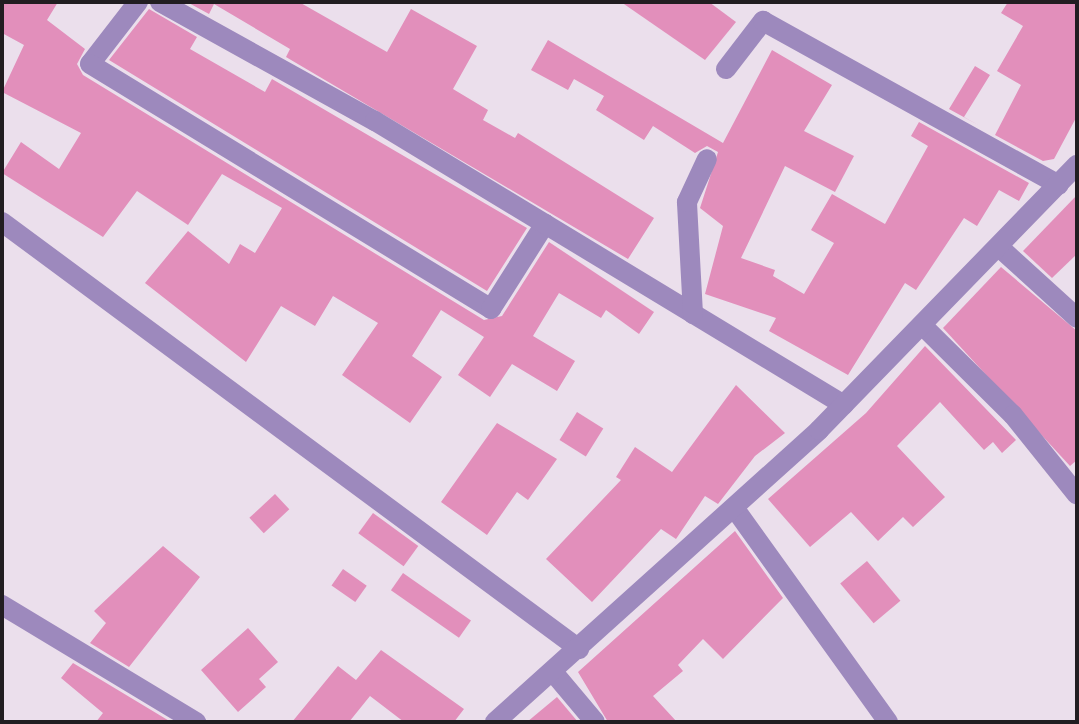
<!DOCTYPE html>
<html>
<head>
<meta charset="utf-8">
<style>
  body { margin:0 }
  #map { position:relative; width:1079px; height:724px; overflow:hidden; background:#ebdfec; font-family:Commissioner,sans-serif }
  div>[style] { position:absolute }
  .building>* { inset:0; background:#e28fbb; transform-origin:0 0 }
  .minor>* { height:20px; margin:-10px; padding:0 10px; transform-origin:10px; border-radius:10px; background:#9d89bd }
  span { translate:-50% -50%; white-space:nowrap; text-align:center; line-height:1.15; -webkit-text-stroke:7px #f8ecf9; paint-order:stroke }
  .frame { position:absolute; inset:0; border:4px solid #211d21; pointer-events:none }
</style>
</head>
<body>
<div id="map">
  <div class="building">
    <div style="clip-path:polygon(2px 2px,58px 2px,47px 20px,85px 49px,77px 64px,83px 75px,484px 320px,502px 316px,549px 242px,654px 312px,639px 334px,606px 310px,601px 318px,559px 293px,533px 336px,575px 361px,557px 391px,512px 364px,490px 397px,458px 375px,484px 337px,441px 310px,412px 356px,442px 377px,410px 423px,342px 375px,378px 323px,333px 296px,315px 326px,281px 306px,246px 362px,145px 283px,188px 231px,229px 264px,240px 244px,255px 253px,282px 208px,222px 174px,188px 225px,137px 191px,103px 237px,2px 173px,21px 142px,59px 169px,81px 133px,2px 92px,24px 45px,2px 33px)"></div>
    <div style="clip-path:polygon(187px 2px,299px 2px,387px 52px,411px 9px,477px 46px,453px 89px,488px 110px,483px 120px,515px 138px,518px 133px,654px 218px,628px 259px,286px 57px,290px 49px,214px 4px,209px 14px)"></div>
    <div style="clip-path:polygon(621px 2px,709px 2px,736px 22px,705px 60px)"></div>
    <div style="clip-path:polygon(1008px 2px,1077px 2px,1077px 116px,1054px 159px,1043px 161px,995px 135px,1021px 85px,997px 71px,1023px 26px,1001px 13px)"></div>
    <div style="clip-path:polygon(149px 9px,197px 37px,190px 49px,265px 92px,272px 79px,527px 228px,487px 291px,109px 60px)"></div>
    <div style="clip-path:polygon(548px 40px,723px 143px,772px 50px,832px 85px,804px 131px,854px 156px,835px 192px,785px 166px,741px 258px,775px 270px,773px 276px,804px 294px,834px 243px,811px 230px,832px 194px,885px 224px,928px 146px,911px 136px,919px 122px,1029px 183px,1019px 201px,999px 190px,977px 226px,964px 218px,916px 290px,905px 283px,848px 375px,769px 331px,776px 318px,705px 294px,723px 226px,700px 208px,718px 152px,707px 146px,695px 153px,653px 126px,644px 140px,596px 110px,604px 96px,574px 79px,568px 90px,531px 70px)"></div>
    <div style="clip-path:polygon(975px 66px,990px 75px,964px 117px,980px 126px,949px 109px)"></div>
    <div style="clip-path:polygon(1077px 195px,1077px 254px,1052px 278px,1023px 251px)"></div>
    <div style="clip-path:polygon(1001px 267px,1077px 331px,1077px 460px,1070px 466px,943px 328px)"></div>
    <div style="clip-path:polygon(925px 346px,1016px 440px,1002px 453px,993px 442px,984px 450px,940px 402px,897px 446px,945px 497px,913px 527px,903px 517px,878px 541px,851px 512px,810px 547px,768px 499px,866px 413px)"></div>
    <div style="clip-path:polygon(736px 385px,785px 433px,755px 456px,718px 504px,705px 496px,676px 539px,661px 529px,592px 602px,546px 559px,621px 480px,616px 477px,635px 447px,672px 472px)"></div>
    <div style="left:577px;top:412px;width:31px;height:33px;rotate:32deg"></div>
    <div style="clip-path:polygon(497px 423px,557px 459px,528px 500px,517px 492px,487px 535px,441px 502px)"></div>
    <div style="left:275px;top:494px;width:21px;height:35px;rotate:47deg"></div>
    <div style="left:373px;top:513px;width:56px;height:25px;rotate:36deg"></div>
    <div style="clip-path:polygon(735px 531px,783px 598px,723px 659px,703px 639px,678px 665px,683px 671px,653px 696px,677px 722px,608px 722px,578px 672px)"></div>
    <div style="clip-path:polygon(163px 546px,200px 577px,129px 667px,90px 643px,106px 623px,94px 611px)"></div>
    <div style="left:867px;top:561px;width:52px;height:35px;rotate:50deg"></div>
    <div style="left:343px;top:569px;width:29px;height:20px;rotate:35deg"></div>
    <div style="left:403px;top:573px;width:83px;height:21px;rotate:35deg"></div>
    <div style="clip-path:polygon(248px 628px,278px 662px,259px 679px,266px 687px,238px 712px,201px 670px)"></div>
    <div style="clip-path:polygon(381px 650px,464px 709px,454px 722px,404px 722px,370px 696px,349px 722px,292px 722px,338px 666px,356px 680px)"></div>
    <div style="clip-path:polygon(73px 663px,171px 722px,96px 722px,103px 713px,61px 678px)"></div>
    <div style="clip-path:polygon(557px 697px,578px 722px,527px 722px)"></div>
  </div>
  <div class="minor">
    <div style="left:138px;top:2px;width:78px;rotate:127.7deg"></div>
    <div style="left:90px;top:64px;width:470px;rotate:31.4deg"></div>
    <div style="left:491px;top:309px;width:101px;rotate:-57.6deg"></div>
    <div style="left:160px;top:2px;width:246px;rotate:29deg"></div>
    <div style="left:375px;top:121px;width:548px;rotate:31.2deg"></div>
    <div style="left:726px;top:69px;width:61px;rotate:-52.4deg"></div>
    <div style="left:763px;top:21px;width:338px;rotate:29deg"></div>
    <div style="left:2px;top:222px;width:718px;rotate:36.5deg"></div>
    <div style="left:999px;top:247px;width:105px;rotate:42.3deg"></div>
    <div style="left:693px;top:314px;width:112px;rotate:-93.1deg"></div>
    <div style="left:687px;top:202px;width:47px;rotate:-65.1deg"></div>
    <div style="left:922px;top:325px;width:128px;rotate:44.7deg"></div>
    <div style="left:1013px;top:415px;width:102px;rotate:51.3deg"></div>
    <div style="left:735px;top:509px;width:262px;rotate:54.3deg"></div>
    <div style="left:2px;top:605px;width:227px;rotate:31.1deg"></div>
    <div style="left:553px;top:672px;width:65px;rotate:50deg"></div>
    <div style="left:495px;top:722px;width:436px;rotate:-42deg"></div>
    <div style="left:819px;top:430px;width:370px;rotate:-45.8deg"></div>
  </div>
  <div class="frame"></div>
</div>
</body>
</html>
